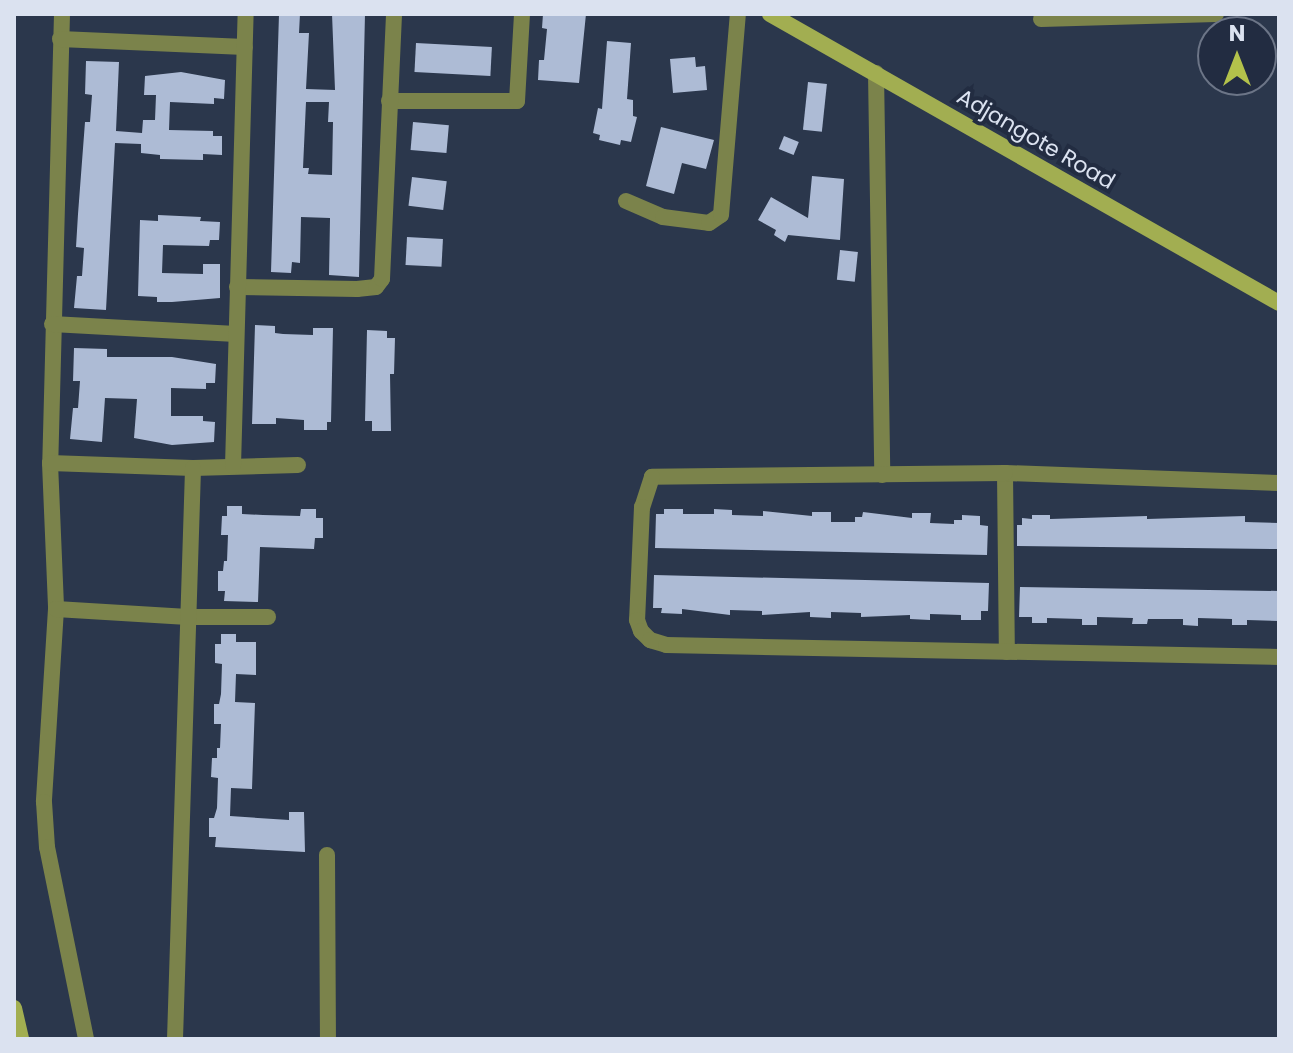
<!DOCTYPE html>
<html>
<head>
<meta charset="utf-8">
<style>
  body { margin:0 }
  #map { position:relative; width:1293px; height:1053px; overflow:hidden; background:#2b374c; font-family:Poppins,sans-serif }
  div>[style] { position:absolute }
  .building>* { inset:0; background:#adbbd5; transform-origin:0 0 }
  .street>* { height:16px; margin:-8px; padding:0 8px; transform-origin:8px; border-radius:8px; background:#7b834b }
  .secondary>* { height:16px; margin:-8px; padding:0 8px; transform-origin:8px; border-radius:8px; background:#a2ae51 }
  span { translate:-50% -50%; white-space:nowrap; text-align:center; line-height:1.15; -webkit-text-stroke:8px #222c41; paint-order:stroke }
  .street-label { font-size:22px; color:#dbe2f0 }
  .frame { position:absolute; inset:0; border:16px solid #dbe2f0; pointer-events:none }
  .north { position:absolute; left:1197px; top:16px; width:80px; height:80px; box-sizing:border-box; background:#222c41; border:2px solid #6c7587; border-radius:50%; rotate:0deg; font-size:22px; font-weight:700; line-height:32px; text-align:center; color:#dbe2f0 }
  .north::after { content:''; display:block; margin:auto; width:28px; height:36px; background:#b3c24b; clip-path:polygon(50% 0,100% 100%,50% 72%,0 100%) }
</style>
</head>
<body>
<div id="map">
  <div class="building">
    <div style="clip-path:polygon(evenodd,279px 14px,300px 14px,299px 33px,309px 33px,306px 89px,335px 90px,332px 14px,365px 14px,359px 277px,329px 275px,330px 218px,301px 217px,300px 263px,292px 262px,291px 273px,271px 272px,279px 14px,306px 102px,329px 102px,328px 122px,333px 122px,332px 175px,308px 174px,309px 168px,303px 168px,306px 102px)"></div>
    <div style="clip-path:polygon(543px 14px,586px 14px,579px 83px,538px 80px,539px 60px,544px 60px,547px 29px,542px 28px)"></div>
    <div style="clip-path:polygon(607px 41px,631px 43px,627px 99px,633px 100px,633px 116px,637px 117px,631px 142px,621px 140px,620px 145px,599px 140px,600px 135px,593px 133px,598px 108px,602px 109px)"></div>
    <div style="left:416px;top:43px;width:76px;height:29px;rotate:3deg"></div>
    <div style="clip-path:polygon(695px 57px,696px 67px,705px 66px,707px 90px,673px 93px,670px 59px)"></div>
    <div style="clip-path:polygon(86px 61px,119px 62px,116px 131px,142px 133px,143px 120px,155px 120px,156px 95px,144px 95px,145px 76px,181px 72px,225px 80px,224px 99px,214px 98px,214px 104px,170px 102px,169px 130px,213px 131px,213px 136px,222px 136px,222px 155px,203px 154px,203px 160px,160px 159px,160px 155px,141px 153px,141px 144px,115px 143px,106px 310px,74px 308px,77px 276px,82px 276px,84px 248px,76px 247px,78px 214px,85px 122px,90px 122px,92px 95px,85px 94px)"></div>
    <div style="left:808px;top:82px;width:19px;height:48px;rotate:6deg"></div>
    <div style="left:413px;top:122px;width:36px;height:28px;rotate:5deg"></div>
    <div style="clip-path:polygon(661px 127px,714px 140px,706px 169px,682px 163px,674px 194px,646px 186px)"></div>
    <div style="left:784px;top:136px;width:16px;height:14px;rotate:22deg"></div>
    <div style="clip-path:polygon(812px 176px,844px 179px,840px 240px,788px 235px,785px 242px,774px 235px,776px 230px,758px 220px,771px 197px,808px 218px)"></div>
    <div style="left:412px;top:177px;width:35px;height:29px;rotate:7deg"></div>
    <div style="clip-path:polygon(158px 215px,201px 217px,200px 221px,220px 222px,219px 240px,210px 240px,209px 246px,163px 245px,162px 273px,203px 274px,203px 264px,220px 264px,220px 298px,172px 302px,157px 302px,157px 297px,138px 296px,140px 220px,158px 221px)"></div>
    <div style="left:407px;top:237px;width:36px;height:28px;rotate:3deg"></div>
    <div style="left:840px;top:250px;width:18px;height:30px;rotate:6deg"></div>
    <div style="clip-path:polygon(255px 325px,275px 326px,275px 333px,283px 334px,313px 335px,313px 328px,333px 328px,331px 422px,327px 422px,327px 430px,304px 430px,304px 420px,276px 418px,276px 424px,252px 424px)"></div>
    <div style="clip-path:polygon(367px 330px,387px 331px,387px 338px,395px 338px,394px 374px,390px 374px,391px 431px,372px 431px,372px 421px,365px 421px)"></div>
    <div style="clip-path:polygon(74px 348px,107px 349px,107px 357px,172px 357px,216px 364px,215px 383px,206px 383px,206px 389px,171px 388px,171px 416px,203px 416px,203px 421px,215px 422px,214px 442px,172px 445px,134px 438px,137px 399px,105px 398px,102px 442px,70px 439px,73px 408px,78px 408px,80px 381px,73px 381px)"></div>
    <div style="clip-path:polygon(227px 506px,242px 506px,242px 514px,263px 515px,300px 516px,301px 509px,316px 509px,316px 518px,323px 518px,323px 538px,315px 538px,314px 549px,260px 547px,258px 602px,224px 601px,225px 591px,218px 591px,218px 571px,223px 571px,224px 561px,227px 561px,228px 535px,221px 535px,222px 516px,227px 516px)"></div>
    <div style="clip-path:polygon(664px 509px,683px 509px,683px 514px,714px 514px,714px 509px,732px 510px,732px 515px,763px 516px,763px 511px,812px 516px,812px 512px,831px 512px,831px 522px,855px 522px,855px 517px,862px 517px,863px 512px,912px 518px,912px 513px,931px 513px,930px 523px,954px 524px,954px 520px,962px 520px,962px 515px,980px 516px,980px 525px,988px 526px,987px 555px,655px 548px,656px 514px,664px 514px)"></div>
    <div style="clip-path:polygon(1032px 515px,1050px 515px,1050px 519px,1147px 516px,1147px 519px,1245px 516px,1245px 522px,1279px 523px,1279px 549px,1017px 546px,1017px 525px,1022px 525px,1022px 518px,1032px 519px)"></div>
    <div style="clip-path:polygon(654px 575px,989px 583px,988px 611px,981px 611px,981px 620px,961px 620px,961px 615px,930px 614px,930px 620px,910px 619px,910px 615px,861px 617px,861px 613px,831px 612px,831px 618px,810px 617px,810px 612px,762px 615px,762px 611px,730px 610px,730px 615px,682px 609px,682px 614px,661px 613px,662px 608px,653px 608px)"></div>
    <div style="clip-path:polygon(1020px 587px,1279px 591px,1279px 621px,1247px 620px,1247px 625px,1232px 625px,1232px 619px,1198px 618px,1198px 626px,1183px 625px,1183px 619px,1148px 619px,1147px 624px,1132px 624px,1133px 618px,1097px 617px,1097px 625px,1082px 625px,1082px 619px,1047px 618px,1047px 623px,1032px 623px,1032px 617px,1019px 617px)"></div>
    <div style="clip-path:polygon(221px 634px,236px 634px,236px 642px,256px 642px,256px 675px,236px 674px,235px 702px,255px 703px,252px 789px,231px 788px,230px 816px,289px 820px,289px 812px,304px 812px,305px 852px,215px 847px,216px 837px,209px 837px,209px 818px,214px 818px,217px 808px,218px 778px,211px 777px,212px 758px,217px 758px,217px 748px,220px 748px,221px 724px,214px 724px,214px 704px,219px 704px,221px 694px,222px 664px,215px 663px,215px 644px,221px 644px)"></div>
  </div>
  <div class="street">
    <div style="left:62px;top:14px;width:449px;rotate:91.5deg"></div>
    <div style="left:50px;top:463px;width:146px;rotate:87.6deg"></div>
    <div style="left:56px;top:609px;width:193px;rotate:93.6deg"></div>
    <div style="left:44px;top:802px;width:45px;rotate:86.2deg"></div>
    <div style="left:47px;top:847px;width:196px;rotate:78.5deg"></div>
    <div style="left:1041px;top:19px;width:175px;rotate:-1.6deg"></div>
    <div style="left:60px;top:39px;width:185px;rotate:2.5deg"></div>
    <div style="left:876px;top:73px;width:402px;rotate:89.1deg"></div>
    <div style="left:389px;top:101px;width:128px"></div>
    <div style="left:517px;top:101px;width:87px;rotate:-86.7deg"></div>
    <div style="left:626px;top:201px;width:40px;rotate:23.4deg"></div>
    <div style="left:663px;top:217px;width:46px;rotate:7.4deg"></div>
    <div style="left:709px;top:223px;width:14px;rotate:-34deg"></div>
    <div style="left:721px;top:215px;width:202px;rotate:-85.2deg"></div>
    <div style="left:237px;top:287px;width:120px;rotate:1deg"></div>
    <div style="left:357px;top:289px;width:19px;rotate:-6deg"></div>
    <div style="left:376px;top:287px;width:10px;rotate:-53deg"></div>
    <div style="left:382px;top:279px;width:265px;rotate:-87.4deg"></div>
    <div style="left:52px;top:324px;width:184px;rotate:3.1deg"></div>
    <div style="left:50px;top:463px;width:143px;rotate:2deg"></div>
    <div style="left:193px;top:468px;width:105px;rotate:-1.6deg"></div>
    <div style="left:233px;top:466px;width:452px;rotate:-88.4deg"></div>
    <div style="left:1005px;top:473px;width:179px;rotate:89.4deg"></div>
    <div style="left:1279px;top:483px;width:274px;rotate:-177.9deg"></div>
    <div style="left:1005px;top:473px;width:353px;rotate:179.4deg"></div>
    <div style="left:652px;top:477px;width:32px;rotate:108deg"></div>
    <div style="left:642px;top:507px;width:113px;rotate:92.5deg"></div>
    <div style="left:637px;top:620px;width:12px;rotate:70deg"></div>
    <div style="left:641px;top:631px;width:13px;rotate:45deg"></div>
    <div style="left:650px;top:640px;width:17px;rotate:17deg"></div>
    <div style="left:666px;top:645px;width:613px;rotate:1.12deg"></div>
    <div style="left:56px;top:609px;width:132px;rotate:3.5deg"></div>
    <div style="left:188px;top:617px;width:80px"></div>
    <div style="left:327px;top:855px;width:184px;rotate:89.7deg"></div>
    <div style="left:175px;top:1039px;width:571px;rotate:-88.19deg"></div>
  </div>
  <div class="secondary">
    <div style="left:770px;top:14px;width:585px;rotate:29.59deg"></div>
    <div style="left:14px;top:1008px;width:32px;rotate:77deg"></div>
  </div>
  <div class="street-label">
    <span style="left:1036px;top:139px;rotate:30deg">Adjangote Road</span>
  </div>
  <div class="frame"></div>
  <div class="north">N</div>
</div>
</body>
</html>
